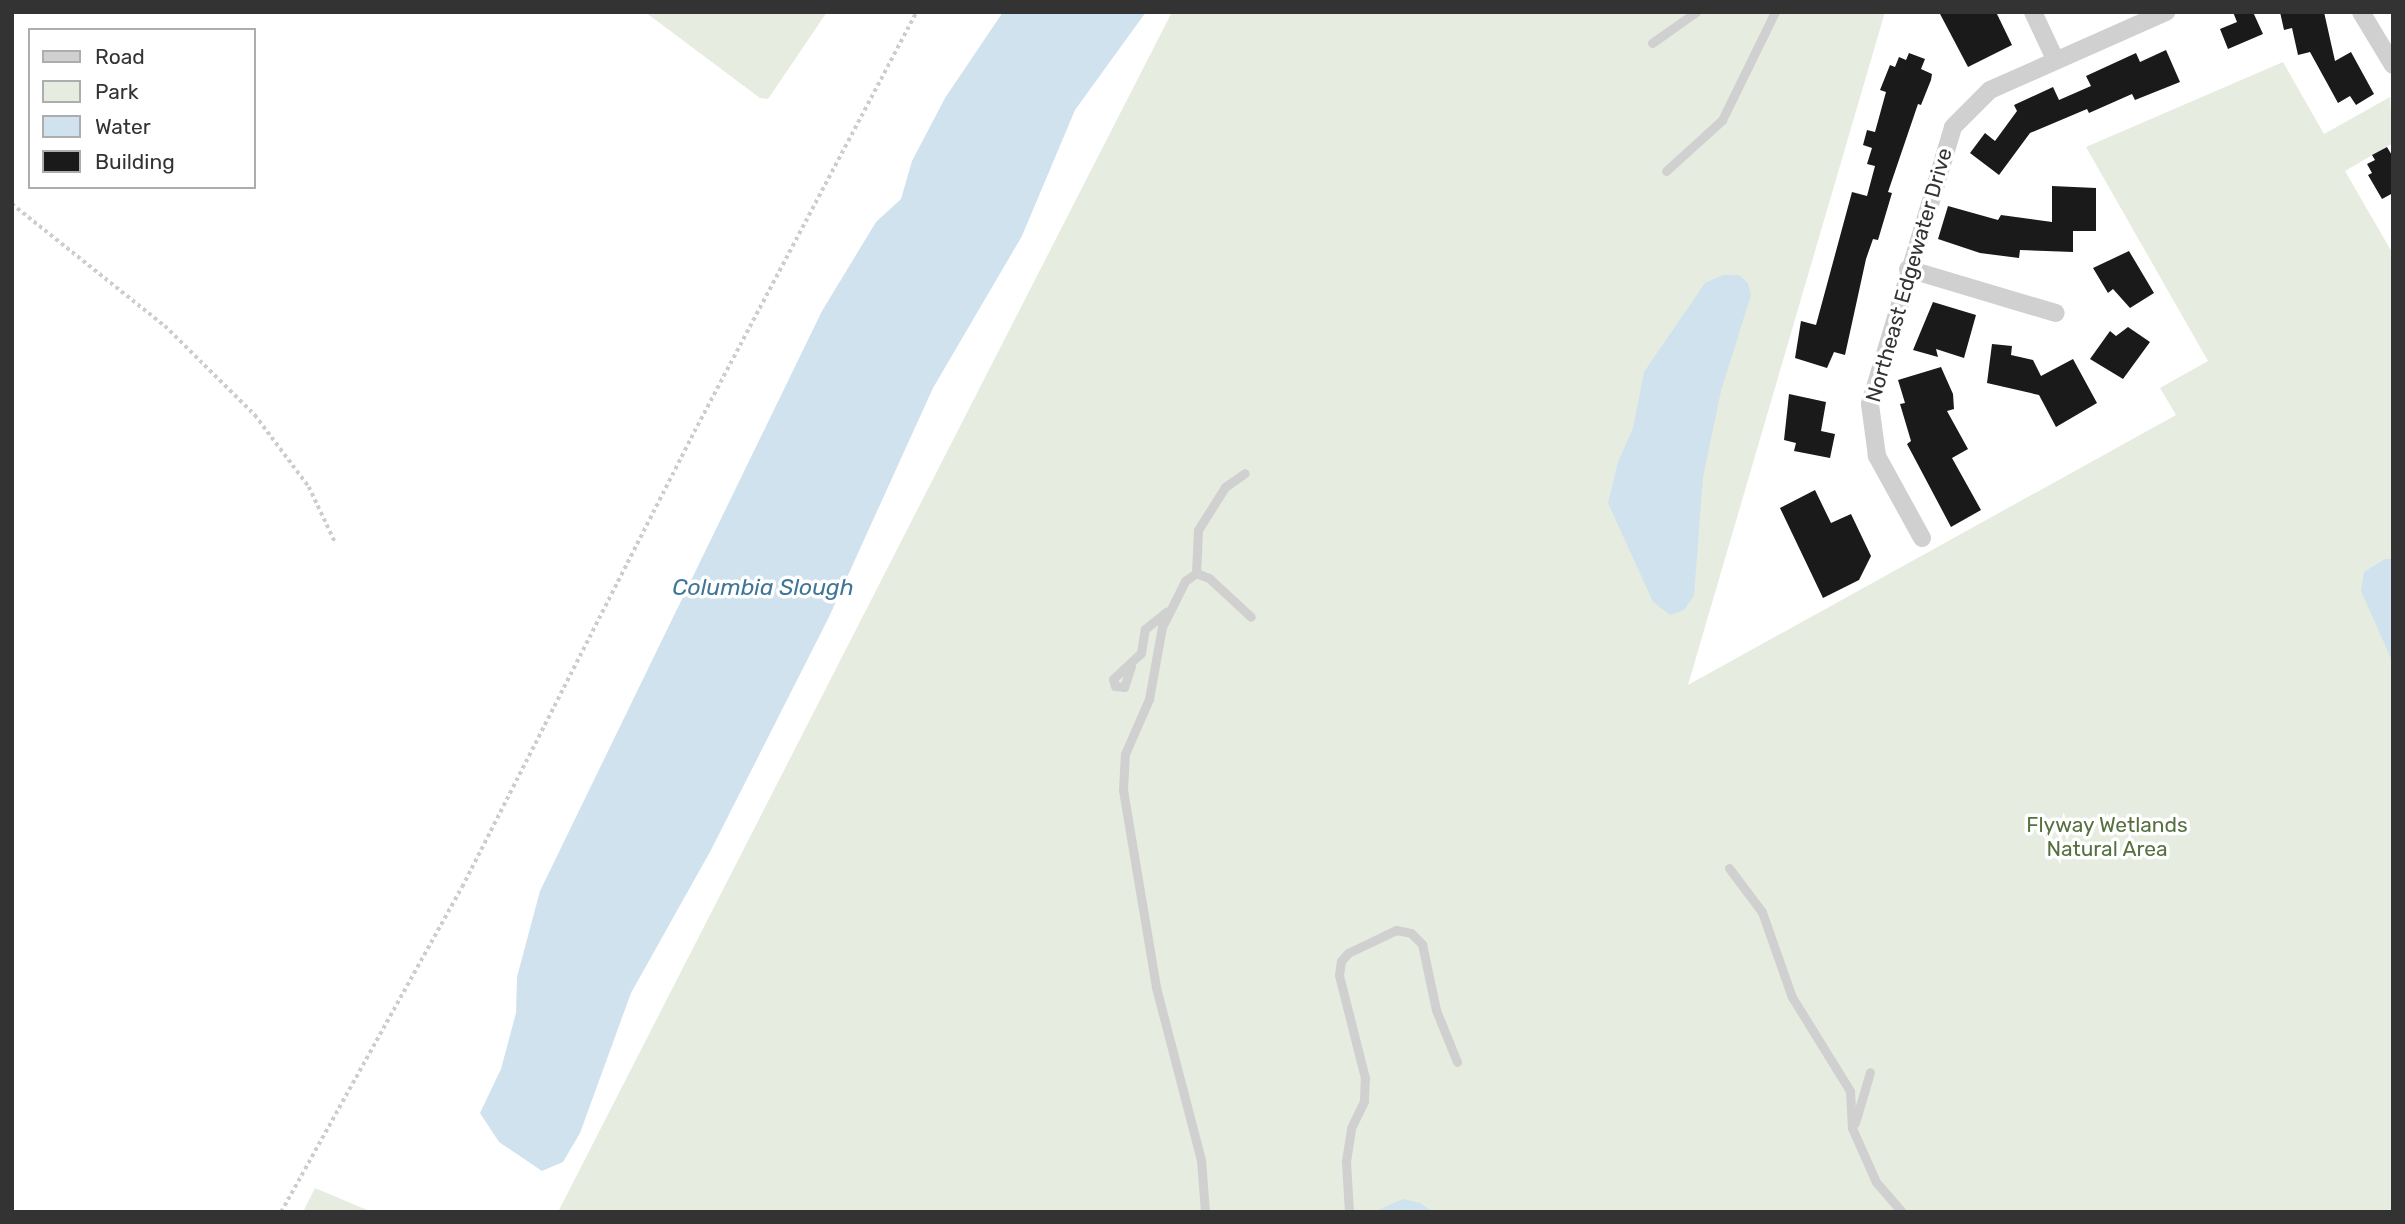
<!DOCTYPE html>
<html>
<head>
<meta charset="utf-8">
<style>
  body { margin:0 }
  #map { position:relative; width:2405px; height:1224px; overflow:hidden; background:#fff; font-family:Rubik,sans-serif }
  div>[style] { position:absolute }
  .green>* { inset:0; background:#e6ecdf }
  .water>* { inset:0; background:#cfe2ee }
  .building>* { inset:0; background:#1a1a1a }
  .path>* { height:3.5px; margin-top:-1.75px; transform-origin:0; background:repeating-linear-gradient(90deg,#cdcdcd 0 3.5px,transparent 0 7px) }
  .service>* { height:9px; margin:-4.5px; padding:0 4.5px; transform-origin:4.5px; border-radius:4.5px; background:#d0d0d0 }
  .minor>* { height:18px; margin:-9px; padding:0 9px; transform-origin:9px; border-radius:9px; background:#d0d0d0 }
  span { translate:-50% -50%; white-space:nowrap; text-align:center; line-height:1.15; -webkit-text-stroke:7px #fff; paint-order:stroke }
  .street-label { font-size:21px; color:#333 }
  .park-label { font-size:21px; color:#56703f }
  .water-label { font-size:23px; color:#3f7597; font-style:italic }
  .frame { position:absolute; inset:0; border:14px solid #333; pointer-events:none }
  .legend { position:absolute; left:28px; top:28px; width:228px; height:161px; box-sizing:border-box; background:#fff; border:2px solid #adadad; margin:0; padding:9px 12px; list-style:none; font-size:21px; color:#333 }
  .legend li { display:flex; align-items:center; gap:14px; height:35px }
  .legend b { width:35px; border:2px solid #adadad }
</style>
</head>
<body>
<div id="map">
  <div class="green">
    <div style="clip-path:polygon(645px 12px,827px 12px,768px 99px,760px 98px)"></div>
    <div style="clip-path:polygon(1172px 12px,1885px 12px,1688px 685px,2176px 415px,2160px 388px,2208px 361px,2086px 147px,2283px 62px,2324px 134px,2390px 97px,2393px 143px,2345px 171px,2393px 254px,2393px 1212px,558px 1212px)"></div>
    <div style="clip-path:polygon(315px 1188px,372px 1212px,303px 1212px)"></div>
  </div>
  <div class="water">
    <div style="clip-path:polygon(1003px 12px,1146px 12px,1075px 110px,1022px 236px,933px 388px,829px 617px,711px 850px,631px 993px,580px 1133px,563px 1162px,542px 1171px,499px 1142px,480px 1113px,501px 1069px,516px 1013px,517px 977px,540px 891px,822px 311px,876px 222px,901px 199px,912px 161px,945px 98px)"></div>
    <div style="clip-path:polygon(1723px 275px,1739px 275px,1748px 283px,1751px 295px,1721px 391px,1703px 477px,1694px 596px,1684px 610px,1670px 615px,1653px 602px,1608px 503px,1618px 462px,1633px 428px,1644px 372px,1705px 283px)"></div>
    <div style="clip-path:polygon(2385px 559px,2393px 559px,2393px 663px,2361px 591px,2364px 572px)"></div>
    <div style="clip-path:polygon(1403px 1199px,1420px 1203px,1433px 1212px,1374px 1212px)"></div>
  </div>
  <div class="building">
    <div style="clip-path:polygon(1939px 12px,1996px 12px,2012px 45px,1968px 67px)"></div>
    <div style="clip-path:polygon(2233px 12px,2253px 12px,2263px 34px,2228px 49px,2220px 29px,2237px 22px)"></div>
    <div style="clip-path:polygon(2280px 12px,2324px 12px,2335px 61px,2351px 52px,2374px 94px,2356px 105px,2350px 96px,2338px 103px,2310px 52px,2298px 55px,2292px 28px,2284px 30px)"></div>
    <div style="clip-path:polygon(2166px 50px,2180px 82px,2135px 100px,2132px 94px,2089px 113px,2087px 109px,2030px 133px,1999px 175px,1970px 153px,1985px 133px,1995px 141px,2017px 111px,2014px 105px,2053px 87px,2059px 100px,2091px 86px,2086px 76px,2136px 53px,2140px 62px)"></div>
    <div style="clip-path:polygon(1909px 53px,1925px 59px,1921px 69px,1932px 74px,1931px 80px,1921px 105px,1918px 104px,1888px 192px,1892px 193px,1878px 240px,1873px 239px,1866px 259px,1845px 355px,1834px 352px,1827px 368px,1795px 358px,1801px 321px,1816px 325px,1852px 192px,1867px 196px,1875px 166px,1867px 164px,1872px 148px,1863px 145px,1867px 130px,1875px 132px,1886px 92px,1880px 90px,1890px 65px,1895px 67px,1899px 57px,1906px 60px)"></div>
    <div style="clip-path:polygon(2387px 147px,2393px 157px,2393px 193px,2382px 199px,2368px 175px,2372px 173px,2367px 164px,2375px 160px,2372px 155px)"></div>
    <div style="clip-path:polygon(2052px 186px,2096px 188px,2096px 231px,2073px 231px,2073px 252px,2020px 250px,2019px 258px,1980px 253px,1938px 239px,1948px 206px,1998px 220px,2001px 215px,2052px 222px)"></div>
    <div style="clip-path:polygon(2129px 251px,2154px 293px,2130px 308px,2113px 289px,2108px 293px,2093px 268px)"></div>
    <div style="clip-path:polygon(1933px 302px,1976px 315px,1964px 358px,1936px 349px,1938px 357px,1913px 350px)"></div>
    <div style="clip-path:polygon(2128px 327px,2150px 342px,2123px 379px,2090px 359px,2110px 331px,2116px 336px)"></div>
    <div style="clip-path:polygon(1992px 344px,2012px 346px,2011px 355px,2033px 360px,2041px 376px,2073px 359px,2097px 403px,2056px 427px,2039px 395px,1987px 383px)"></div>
    <div style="clip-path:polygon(1941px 367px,1953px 394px,1954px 409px,1947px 411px,1968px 449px,1952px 458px,1981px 510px,1951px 527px,1907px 444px,1911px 441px,1900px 404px,1905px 403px,1898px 380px)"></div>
    <div style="clip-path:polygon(1789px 394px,1826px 402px,1821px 431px,1835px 434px,1830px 458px,1794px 451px,1796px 443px,1784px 440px)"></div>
    <div style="clip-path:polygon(1815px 490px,1831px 523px,1851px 514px,1871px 556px,1859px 580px,1823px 598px,1780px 508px)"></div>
  </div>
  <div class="path">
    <div style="left:12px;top:204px;width:196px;rotate:38.6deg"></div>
    <div style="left:165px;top:326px;width:127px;rotate:44.7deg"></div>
    <div style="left:255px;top:415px;width:90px;rotate:53.1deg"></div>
    <div style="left:309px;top:487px;width:61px;rotate:64.7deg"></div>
    <div style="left:281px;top:1212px;width:372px;rotate:-60.9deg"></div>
    <div style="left:462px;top:887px;width:511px;rotate:-62.98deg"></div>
    <div style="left:694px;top:432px;width:475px;rotate:-62.1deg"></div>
  </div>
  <div class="service">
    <div style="left:1652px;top:43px;width:54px;rotate:-35.2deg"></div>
    <div style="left:1666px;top:171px;width:76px;rotate:-42.3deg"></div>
    <div style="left:1722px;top:120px;width:120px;rotate:-63.9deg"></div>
    <div style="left:1196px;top:573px;width:43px;rotate:-87.3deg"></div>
    <div style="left:1198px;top:530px;width:51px;rotate:-57.9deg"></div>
    <div style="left:1225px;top:487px;width:24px;rotate:-35deg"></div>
    <div style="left:1131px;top:666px;width:22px;rotate:108deg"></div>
    <div style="left:1124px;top:687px;width:9px;rotate:-174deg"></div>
    <div style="left:1115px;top:686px;width:7px;rotate:-106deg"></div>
    <div style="left:1113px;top:679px;width:38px;rotate:-43deg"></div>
    <div style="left:1141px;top:653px;width:24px;rotate:-81deg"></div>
    <div style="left:1145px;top:629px;width:28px;rotate:-39deg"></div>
    <div style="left:1729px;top:868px;width:55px;rotate:53.1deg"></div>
    <div style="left:1762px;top:912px;width:90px;rotate:70.6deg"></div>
    <div style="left:1792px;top:997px;width:110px;rotate:58.3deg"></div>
    <div style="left:1850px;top:1091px;width:37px;rotate:87deg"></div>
    <div style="left:1852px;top:1128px;width:59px;rotate:66deg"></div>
    <div style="left:1876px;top:1182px;width:40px;rotate:49deg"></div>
    <div style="left:1855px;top:1123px;width:53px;rotate:-73.6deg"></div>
    <div style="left:1205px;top:1212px;width:52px;rotate:-94.4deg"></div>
    <div style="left:1201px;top:1160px;width:179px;rotate:-104.6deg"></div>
    <div style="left:1156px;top:987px;width:200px;rotate:-99.5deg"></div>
    <div style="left:1123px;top:790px;width:36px;rotate:-87deg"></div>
    <div style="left:1125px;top:754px;width:60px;rotate:-66.4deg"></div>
    <div style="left:1149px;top:699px;width:73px;rotate:-79.8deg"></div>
    <div style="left:1162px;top:627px;width:51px;rotate:-63.4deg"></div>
    <div style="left:1185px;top:581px;width:14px;rotate:-36deg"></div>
    <div style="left:1196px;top:573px;width:14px;rotate:21deg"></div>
    <div style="left:1209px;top:578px;width:57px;rotate:42.9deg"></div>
    <div style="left:1349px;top:1212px;width:51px;rotate:-93.4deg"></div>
    <div style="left:1346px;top:1161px;width:33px;rotate:-81deg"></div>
    <div style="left:1351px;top:1128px;width:30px;rotate:-64deg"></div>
    <div style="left:1364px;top:1101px;width:23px;rotate:-88deg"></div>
    <div style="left:1365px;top:1078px;width:106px;rotate:-104.2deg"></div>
    <div style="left:1339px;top:975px;width:14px;rotate:-82deg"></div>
    <div style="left:1341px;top:961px;width:11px;rotate:-49deg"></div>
    <div style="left:1348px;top:953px;width:53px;rotate:-25.6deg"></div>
    <div style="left:1396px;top:930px;width:15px;rotate:11deg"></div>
    <div style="left:1411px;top:933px;width:16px;rotate:45deg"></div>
    <div style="left:1422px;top:944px;width:67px;rotate:78deg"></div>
    <div style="left:1436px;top:1010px;width:56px;rotate:68deg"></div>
  </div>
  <div class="minor">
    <div style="left:2033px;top:12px;width:52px;rotate:64.9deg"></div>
    <div style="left:2361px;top:12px;width:62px;rotate:58.9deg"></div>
    <div style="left:1908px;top:269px;width:154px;rotate:16.6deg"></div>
    <div style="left:1922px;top:538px;width:94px;rotate:-118.8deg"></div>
    <div style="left:1877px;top:456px;width:52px;rotate:-97.7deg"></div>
    <div style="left:1870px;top:404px;width:289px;rotate:-73.3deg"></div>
    <div style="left:1953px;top:127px;width:52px;rotate:-45deg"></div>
    <div style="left:1990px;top:90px;width:193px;rotate:-23.9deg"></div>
  </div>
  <div class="street-label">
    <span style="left:1909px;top:275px;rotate:-74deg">Northeast Edgewater Drive</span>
  </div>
  <div class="park-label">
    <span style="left:2107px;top:837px">Flyway Wetlands<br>Natural Area</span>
  </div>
  <div class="water-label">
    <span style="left:763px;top:587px">Columbia Slough</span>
  </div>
  <div class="frame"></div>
  <ul class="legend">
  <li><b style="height:9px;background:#d0d0d0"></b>Road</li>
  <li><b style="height:19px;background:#e6ecdf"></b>Park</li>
  <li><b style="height:19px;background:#cfe2ee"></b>Water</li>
  <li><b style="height:19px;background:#1a1a1a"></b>Building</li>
  </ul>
</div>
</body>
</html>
